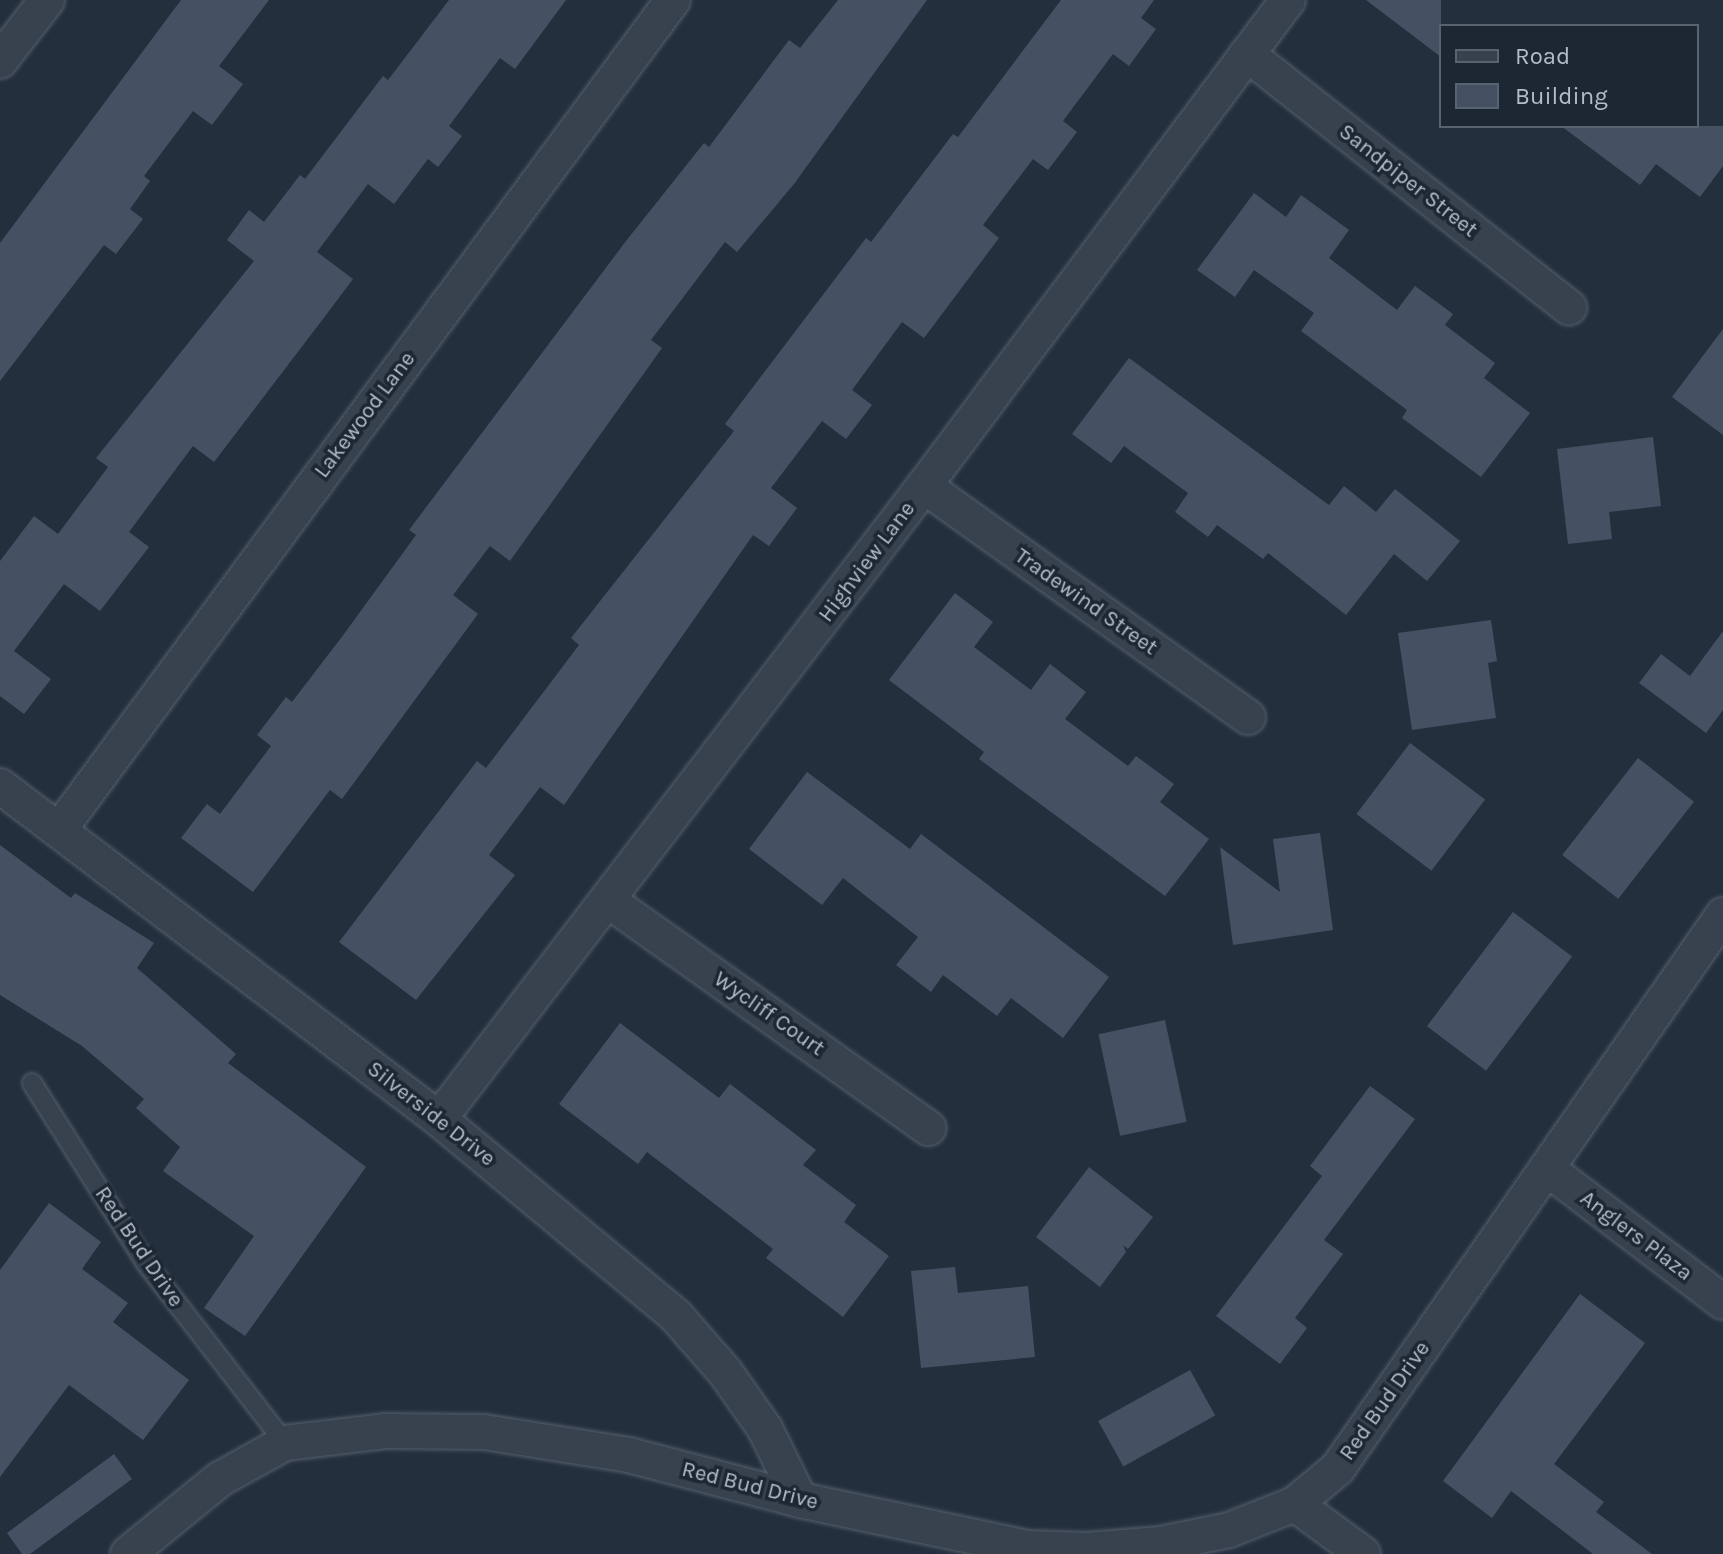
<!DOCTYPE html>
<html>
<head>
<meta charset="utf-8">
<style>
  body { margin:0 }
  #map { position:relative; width:1723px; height:1554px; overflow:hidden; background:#242f3e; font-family:Karla,sans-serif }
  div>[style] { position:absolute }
  .building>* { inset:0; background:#455162; transform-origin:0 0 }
  .roads { filter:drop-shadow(0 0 2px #565f6c) drop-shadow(0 0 2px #565f6c) }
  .lane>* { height:18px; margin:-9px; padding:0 9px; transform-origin:9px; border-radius:9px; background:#38414e }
  .street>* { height:34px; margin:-17px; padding:0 17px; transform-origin:17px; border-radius:17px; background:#38414e }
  span { translate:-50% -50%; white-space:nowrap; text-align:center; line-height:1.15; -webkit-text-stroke:7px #1d2633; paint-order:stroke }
  .street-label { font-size:22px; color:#b4bcc9 }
  .legend { position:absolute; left:1439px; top:24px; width:260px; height:104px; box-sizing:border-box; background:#1d2633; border:2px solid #59626f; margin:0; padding:10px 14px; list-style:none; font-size:24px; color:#b4bcc9 }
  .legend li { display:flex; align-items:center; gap:16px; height:40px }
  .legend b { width:40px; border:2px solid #59626f }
</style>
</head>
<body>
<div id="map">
  <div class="building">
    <div style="clip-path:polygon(181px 0,269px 0,219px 66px,243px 84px,212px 125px,193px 111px,144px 176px,150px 181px,130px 209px,143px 219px,116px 254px,104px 245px,0 381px,0 243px)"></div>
    <div style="clip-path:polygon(449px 0,566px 0,515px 69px,500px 58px,449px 126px,462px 136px,438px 167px,428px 159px,394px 204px,368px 184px,317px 252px,353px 279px,326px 315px,214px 462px,193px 446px,129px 532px,149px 547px,100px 611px,64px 584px,14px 651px,51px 679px,24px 714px,0 696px,0 561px,34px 516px,58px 534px,108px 467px,96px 458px,254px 261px,227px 240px,249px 210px,264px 222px,300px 175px,305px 179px,383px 76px,388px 80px)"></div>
    <div style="clip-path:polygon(838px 0,927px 0,794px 184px,737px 252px,725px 242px,651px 340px,662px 348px,510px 561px,490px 546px,453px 595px,478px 614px,342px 799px,330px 790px,253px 892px,181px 838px,207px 804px,220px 814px,271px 746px,257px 735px,286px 697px,292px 702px,344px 634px,416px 535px,409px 530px,626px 241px,704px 143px,709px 147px,789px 40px,800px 48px)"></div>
    <div style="clip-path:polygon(1061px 0,1154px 0,1141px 18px,1156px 29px,1129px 66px,1113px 54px,1063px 121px,1077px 132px,1048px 170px,1033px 159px,983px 225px,999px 238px,924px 338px,902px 322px,852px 390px,872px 405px,846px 439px,822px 421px,771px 488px,797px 508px,769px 546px,753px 535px,564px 805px,540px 787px,489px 855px,515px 875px,416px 1000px,339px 942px,477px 761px,486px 768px,579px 645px,571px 638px,734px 431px,725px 424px,866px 238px,871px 242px,953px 134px,958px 137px)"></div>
    <div style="clip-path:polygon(1366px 0,1441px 0,1441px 57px)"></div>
    <div style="clip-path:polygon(1561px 126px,1723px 126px,1723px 166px,1700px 197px,1656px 164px,1640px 185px)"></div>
    <div style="clip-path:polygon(1254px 193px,1286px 217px,1301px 195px,1349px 230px,1329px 258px,1397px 310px,1415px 286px,1453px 314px,1445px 325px,1495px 363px,1484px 378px,1530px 413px,1481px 477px,1402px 418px,1407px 410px,1301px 331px,1314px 313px,1254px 270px,1235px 297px,1197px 270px)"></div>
    <div style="clip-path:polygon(1723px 329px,1723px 435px,1672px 397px)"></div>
    <div style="clip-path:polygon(1129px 358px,1329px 505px,1344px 486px,1376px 512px,1395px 489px,1460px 541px,1427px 581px,1394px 554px,1346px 615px,1268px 553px,1263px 559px,1217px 525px,1208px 537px,1175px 512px,1188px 493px,1124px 446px,1111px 463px,1072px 434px)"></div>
    <div style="clip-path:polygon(1653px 437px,1661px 506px,1609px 512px,1612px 539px,1568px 544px,1557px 449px)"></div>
    <div style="clip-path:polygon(955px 593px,993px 622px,974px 647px,1031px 690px,1050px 664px,1086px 692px,1065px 719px,1128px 766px,1136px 756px,1174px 784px,1160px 802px,1209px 839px,1165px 896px,979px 759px,984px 752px,889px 680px)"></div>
    <div style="clip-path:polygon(1491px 620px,1497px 661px,1488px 663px,1496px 718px,1412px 730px,1398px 633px)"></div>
    <div style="clip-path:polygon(1723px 631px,1723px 710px,1706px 733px,1639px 683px,1661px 654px,1690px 676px)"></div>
    <div style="left:1410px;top:743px;width:94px;height:89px;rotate:37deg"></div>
    <div style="left:1638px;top:758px;width:71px;height:123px;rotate:38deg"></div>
    <div style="clip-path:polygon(807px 772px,910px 849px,921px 834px,1109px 977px,1063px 1038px,1011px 998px,997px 1016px,943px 975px,931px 992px,896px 965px,918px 937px,843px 878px,822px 905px,749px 849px)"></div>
    <div style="clip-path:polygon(1320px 833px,1333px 930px,1233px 945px,1220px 847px,1280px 892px,1273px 839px)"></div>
    <div style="clip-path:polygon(0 845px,71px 898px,75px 893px,154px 943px,137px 968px,236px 1054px,228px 1063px,366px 1167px,245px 1336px,204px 1308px,254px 1236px,163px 1171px,180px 1147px,136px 1108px,144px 1099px,82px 1046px,0 995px)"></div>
    <div style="left:1513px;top:912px;width:74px;height:143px;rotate:37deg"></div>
    <div style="left:1165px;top:1020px;width:104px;height:68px;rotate:78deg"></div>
    <div style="clip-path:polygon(620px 1023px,719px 1098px,730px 1084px,816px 1150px,803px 1165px,856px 1205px,844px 1222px,889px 1256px,843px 1317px,766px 1258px,773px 1249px,647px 1152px,638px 1164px,559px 1104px)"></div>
    <div style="clip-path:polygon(1370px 1086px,1415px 1119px,1324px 1240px,1343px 1254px,1295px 1318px,1307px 1328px,1280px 1364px,1216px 1316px,1322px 1176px,1310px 1166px)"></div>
    <div style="clip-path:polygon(1089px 1167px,1153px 1217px,1128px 1249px,1123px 1245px,1126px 1252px,1100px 1287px,1036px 1237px)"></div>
    <div style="clip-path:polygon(49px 1203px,101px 1242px,82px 1269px,128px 1303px,113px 1322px,189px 1380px,143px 1440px,69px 1385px,0 1477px,0 1270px)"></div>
    <div style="clip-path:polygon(955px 1267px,958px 1293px,1028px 1286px,1035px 1357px,921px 1368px,911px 1271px)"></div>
    <div style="clip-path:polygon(1580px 1294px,1645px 1343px,1554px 1464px,1604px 1502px,1596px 1512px,1652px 1554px,1593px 1554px,1511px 1491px,1492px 1518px,1443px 1481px)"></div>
    <div style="left:1190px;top:1370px;width:52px;height:105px;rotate:61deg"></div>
    <div style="clip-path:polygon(114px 1454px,132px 1479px,30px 1554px,22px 1554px,7px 1533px)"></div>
  </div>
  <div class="roads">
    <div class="lane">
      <div style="left:32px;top:1083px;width:212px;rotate:57.7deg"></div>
      <div style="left:145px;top:1262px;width:229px;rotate:52.3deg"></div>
    </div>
    <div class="street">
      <div style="left:1247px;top:54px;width:410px;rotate:38.2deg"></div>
      <div style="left:0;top:61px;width:77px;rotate:-52.4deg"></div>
      <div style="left:924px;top:486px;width:398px;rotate:35.5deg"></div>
      <div style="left:0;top:786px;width:551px;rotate:37.18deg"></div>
      <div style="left:439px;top:1119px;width:308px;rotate:39.7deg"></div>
      <div style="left:676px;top:1316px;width:74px;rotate:48.8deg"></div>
      <div style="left:725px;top:1372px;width:70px;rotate:54.9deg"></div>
      <div style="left:765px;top:1429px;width:79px;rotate:63.8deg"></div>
      <div style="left:59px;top:830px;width:1032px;rotate:-53.51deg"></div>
      <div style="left:609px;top:901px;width:392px;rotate:35.4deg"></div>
      <div style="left:439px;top:1119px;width:797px;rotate:-52.54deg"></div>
      <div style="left:924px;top:486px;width:607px;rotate:-53.17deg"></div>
      <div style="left:1549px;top:1170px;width:218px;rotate:37.2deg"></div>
      <div style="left:1295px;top:1504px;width:84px;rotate:36.3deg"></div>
      <div style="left:128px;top:1554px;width:119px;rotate:-39.2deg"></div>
      <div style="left:220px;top:1479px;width:74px;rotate:-29deg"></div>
      <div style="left:285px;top:1443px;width:101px;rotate:-6.8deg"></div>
      <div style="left:385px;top:1431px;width:99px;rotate:0.6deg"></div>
      <div style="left:484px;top:1432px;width:147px;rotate:9deg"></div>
      <div style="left:629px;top:1455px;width:177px;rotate:14.7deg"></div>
      <div style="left:800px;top:1500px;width:232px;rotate:11.9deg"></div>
      <div style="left:1027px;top:1548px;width:60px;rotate:1.9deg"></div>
      <div style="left:1087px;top:1550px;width:74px;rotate:-4.6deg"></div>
      <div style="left:1161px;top:1544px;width:69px;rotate:-11.6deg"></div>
      <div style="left:1229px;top:1530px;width:71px;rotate:-21.5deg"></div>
      <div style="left:1295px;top:1504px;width:56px;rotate:-39.9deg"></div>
      <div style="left:1338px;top:1468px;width:674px;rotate:-55.15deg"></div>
    </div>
  </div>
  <div class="street-label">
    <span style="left:1408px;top:181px;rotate:38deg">Sandpiper Street</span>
    <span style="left:365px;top:415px;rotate:-53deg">Lakewood Lane</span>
    <span style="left:867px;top:562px;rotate:-53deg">Highview Lane</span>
    <span style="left:1086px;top:602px;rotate:35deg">Tradewind Street</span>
    <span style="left:769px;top:1014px;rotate:35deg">Wycliff Court</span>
    <span style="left:431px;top:1114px;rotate:38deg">Silverside Drive</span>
    <span style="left:1636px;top:1236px;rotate:37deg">Anglers Plaza</span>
    <span style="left:139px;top:1247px;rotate:56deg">Red Bud Drive</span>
    <span style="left:1385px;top:1401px;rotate:-55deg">Red Bud Drive</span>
    <span style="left:750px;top:1486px;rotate:14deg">Red Bud Drive</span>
  </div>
  <ul class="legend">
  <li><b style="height:10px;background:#38414e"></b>Road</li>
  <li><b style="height:22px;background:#455162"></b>Building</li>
  </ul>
</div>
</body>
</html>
